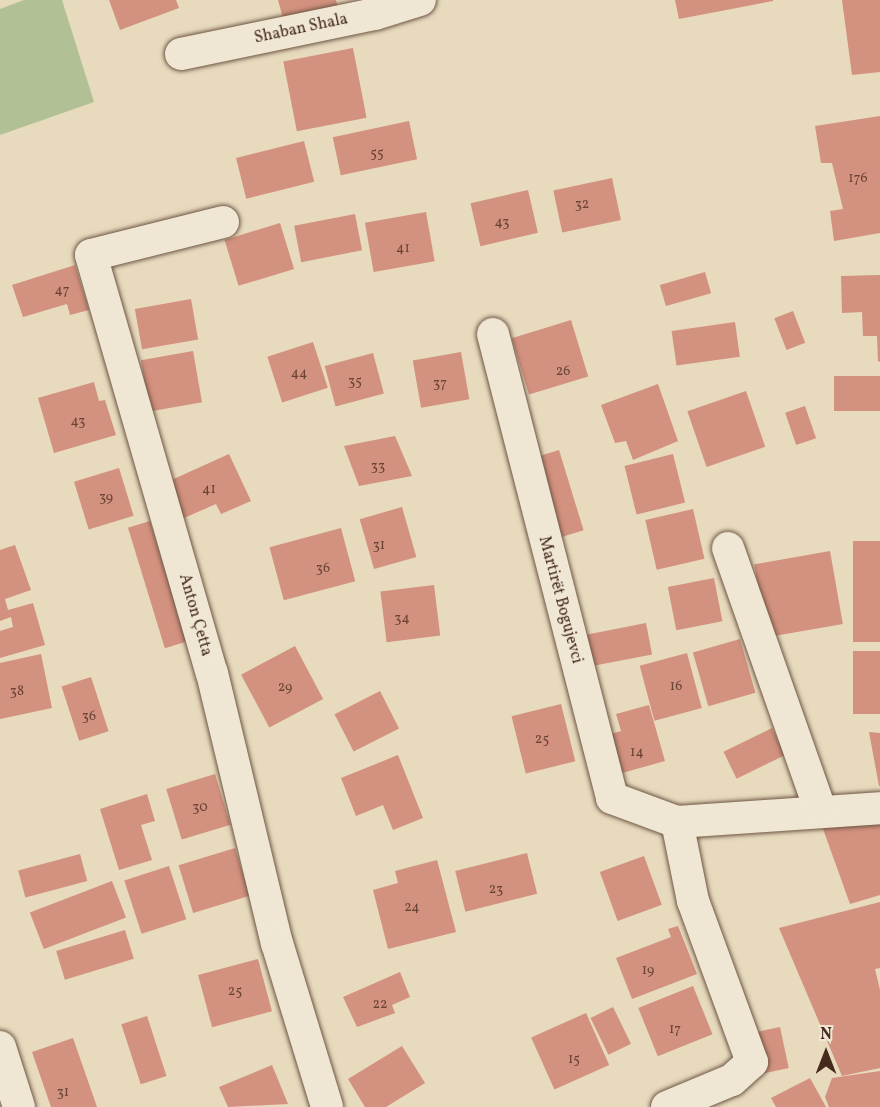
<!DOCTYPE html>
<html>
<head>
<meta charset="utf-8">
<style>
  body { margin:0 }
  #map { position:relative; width:880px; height:1107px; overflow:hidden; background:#e7dabd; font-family:Vollkorn,serif }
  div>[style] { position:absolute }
  .green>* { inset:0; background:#b1c195 }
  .building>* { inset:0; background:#d3917f; transform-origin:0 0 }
  .roads { filter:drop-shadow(0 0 2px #6e5644) drop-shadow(0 0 2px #6e5644) }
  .street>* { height:32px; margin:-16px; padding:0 16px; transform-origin:16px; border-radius:16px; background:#efe7d4 }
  span { translate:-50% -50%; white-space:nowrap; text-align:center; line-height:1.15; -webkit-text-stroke:5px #efe7d4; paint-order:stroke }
  .number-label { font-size:14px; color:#694435 }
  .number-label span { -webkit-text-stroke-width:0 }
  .street-label { font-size:16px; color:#462a1c }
  .north { position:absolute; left:796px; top:1023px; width:60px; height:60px; -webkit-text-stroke:4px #efe7d4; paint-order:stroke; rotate:0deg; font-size:16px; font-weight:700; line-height:24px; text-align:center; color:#462a1c }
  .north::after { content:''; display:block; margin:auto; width:21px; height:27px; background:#462a1c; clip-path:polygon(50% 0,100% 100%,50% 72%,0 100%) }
</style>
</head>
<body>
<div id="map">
  <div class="green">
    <div style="clip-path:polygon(24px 0,62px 0,94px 102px,0 135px,0 9px)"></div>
  </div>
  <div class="building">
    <div style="clip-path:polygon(109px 0,176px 0,179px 8px,120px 30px)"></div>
    <div style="clip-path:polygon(278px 0,336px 0,340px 16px,286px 29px)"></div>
    <div style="clip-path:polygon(675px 0,773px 0,773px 1px,679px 19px)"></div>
    <div style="clip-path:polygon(842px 0,880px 0,880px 72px,852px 75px)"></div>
    <div style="left:353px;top:48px;width:71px;height:71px;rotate:79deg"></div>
    <div style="clip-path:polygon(880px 116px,880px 233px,834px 241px,830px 211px,843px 209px,832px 163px,821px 163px,815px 126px)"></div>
    <div style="left:409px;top:121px;width:39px;height:78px;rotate:78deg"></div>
    <div style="left:304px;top:141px;width:42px;height:70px;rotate:76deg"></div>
    <div style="left:612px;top:178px;width:43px;height:60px;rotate:78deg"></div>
    <div style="left:528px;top:190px;width:44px;height:59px;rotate:77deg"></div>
    <div style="left:426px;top:212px;width:50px;height:62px;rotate:80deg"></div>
    <div style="left:355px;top:214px;width:37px;height:62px;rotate:79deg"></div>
    <div style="left:280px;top:223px;width:48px;height:58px;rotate:73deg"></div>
    <div style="clip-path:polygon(75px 265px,89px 310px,70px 315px,67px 304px,23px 317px,12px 285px)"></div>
    <div style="left:705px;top:272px;width:22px;height:47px;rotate:74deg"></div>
    <div style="clip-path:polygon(880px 275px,880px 361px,878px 362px,877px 336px,863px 336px,862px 312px,842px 313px,841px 276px)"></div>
    <div style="left:191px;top:299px;width:41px;height:57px;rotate:80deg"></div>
    <div style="left:793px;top:311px;width:34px;height:20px;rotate:69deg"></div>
    <div style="left:571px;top:320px;width:59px;height:62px;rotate:73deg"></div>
    <div style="left:735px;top:322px;width:35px;height:64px;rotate:82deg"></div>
    <div style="left:313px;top:342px;width:48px;height:48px;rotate:72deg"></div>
    <div style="left:193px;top:351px;width:52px;height:53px;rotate:80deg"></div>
    <div style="left:461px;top:352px;width:48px;height:49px;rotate:80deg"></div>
    <div style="left:373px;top:353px;width:42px;height:50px;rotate:75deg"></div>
    <div style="left:880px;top:376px;width:35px;height:46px;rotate:90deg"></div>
    <div style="clip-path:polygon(94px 382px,99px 401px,105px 400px,116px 435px,54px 453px,38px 398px)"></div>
    <div style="clip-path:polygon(658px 384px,678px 441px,633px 460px,626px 441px,615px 443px,601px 405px)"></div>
    <div style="left:746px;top:391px;width:59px;height:62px;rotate:71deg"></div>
    <div style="left:805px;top:406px;width:34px;height:21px;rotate:71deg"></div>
    <div style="clip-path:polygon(395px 436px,412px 476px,359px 486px,344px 446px)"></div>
    <div style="left:559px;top:450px;width:84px;height:27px;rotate:73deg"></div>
    <div style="clip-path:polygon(229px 454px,251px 501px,221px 514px,216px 504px,184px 518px,167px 482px)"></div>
    <div style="left:673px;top:454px;width:50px;height:50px;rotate:76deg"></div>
    <div style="left:119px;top:468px;width:50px;height:47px;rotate:73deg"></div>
    <div style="left:402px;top:507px;width:52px;height:44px;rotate:74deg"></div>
    <div style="left:693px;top:509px;width:51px;height:49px;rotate:77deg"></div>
    <div style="left:150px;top:521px;width:126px;height:23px;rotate:73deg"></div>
    <div style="left:341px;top:528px;width:55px;height:74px;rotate:75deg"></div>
    <div style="left:853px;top:541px;width:27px;height:101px"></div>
    <div style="clip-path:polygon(15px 545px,31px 590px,5px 599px,8px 610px,33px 603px,45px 645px,0 658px,0 631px,13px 627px,11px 617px,0 621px,0 550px)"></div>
    <div style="left:830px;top:551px;width:74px;height:77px;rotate:80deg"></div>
    <div style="left:714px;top:578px;width:44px;height:47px;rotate:79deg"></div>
    <div style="left:434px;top:585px;width:51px;height:54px;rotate:83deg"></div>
    <div style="left:646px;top:623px;width:32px;height:61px;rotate:79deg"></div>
    <div style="left:740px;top:639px;width:56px;height:49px;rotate:74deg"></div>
    <div style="left:295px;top:646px;width:60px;height:61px;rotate:62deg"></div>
    <div style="left:853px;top:651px;width:27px;height:63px"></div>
    <div style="left:687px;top:653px;width:57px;height:49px;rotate:75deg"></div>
    <div style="clip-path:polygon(41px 654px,52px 708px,0 719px,0 663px)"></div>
    <div style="left:91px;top:677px;width:57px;height:31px;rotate:72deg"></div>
    <div style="left:380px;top:691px;width:42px;height:51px;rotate:63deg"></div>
    <div style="left:561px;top:704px;width:59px;height:51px;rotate:76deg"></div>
    <div style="clip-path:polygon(649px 705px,665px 761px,615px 775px,604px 736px,621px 731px,616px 714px)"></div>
    <div style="left:772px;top:728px;width:30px;height:54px;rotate:64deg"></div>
    <div style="clip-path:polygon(869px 732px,880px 733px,880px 786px,879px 786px)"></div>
    <div style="clip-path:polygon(398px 755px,423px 818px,393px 830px,383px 805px,356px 816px,341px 778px)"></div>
    <div style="left:215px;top:774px;width:53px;height:51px;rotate:73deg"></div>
    <div style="clip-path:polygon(147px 794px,155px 821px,141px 825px,152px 860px,119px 870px,100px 809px)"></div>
    <div style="clip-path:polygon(818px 815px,880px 817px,880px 895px,850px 904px)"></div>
    <div style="left:235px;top:848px;width:50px;height:59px;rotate:73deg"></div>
    <div style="left:527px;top:853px;width:42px;height:74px;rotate:76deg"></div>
    <div style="left:80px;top:854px;width:28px;height:64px;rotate:75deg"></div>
    <div style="left:644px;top:856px;width:52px;height:47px;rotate:70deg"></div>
    <div style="clip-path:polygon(437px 860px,456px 932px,388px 949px,373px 890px,398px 883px,395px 871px)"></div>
    <div style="left:169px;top:866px;width:56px;height:47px;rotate:72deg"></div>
    <div style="left:112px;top:881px;width:39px;height:88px;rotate:69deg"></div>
    <div style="clip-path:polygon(880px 902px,880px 968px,875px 969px,880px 990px,880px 1068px,842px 1076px,779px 928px)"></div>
    <div style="clip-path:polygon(678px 926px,697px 974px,632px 999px,616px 958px,671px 937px,668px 929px)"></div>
    <div style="left:125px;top:930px;width:30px;height:72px;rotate:73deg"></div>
    <div style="left:258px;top:959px;width:54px;height:62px;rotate:75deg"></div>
    <div style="clip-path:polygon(400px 972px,410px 997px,392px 1005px,395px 1013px,357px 1027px,343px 997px)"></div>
    <div style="left:693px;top:986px;width:52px;height:59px;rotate:68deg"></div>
    <div style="left:613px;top:1007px;width:41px;height:25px;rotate:64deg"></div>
    <div style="left:586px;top:1013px;width:57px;height:60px;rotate:66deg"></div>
    <div style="left:147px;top:1016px;width:63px;height:27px;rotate:72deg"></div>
    <div style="left:780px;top:1027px;width:42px;height:25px;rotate:78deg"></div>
    <div style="clip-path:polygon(73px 1038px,97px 1107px,51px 1107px,32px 1052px)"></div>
    <div style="clip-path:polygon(402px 1046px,425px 1083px,386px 1107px,365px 1107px,348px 1079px)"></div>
    <div style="clip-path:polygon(272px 1065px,288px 1104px,228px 1107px,219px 1087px)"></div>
    <div style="clip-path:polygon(880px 1071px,880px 1107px,829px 1107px,825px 1097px,832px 1078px)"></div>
    <div style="clip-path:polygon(810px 1078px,826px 1107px,776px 1107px,771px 1098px)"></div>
  </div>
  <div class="roads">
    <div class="street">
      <div style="left:181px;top:54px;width:198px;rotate:-11.7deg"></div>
      <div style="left:375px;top:14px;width:47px;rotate:-17.3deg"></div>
      <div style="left:223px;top:222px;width:136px;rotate:166deg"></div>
      <div style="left:91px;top:255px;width:435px;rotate:73.9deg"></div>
      <div style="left:212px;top:673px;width:278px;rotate:76.5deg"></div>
      <div style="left:277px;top:943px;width:171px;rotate:73deg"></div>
      <div style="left:493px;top:334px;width:479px;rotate:75.6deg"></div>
      <div style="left:612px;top:798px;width:69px;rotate:20.3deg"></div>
      <div style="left:677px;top:822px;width:203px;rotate:-3.9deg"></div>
      <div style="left:728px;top:548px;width:277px;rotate:70.6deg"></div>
      <div style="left:0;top:1047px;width:63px;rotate:72.4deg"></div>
      <div style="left:667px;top:1107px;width:70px;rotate:-22.6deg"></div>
      <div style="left:732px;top:1080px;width:27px;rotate:-42deg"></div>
      <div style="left:752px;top:1062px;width:171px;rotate:-110.1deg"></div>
      <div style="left:693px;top:901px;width:81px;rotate:-101.4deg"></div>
    </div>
  </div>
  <div class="number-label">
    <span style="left:377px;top:154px">55</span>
    <span style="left:858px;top:179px">176</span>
    <span style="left:582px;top:205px">32</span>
    <span style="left:502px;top:223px">43</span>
    <span style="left:403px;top:249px">41</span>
    <span style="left:62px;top:291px">47</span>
    <span style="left:563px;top:372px">26</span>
    <span style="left:299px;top:374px">44</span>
    <span style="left:355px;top:382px">35</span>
    <span style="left:440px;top:384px">37</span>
    <span style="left:78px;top:422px">43</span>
    <span style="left:378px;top:467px">33</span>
    <span style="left:209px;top:490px">41</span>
    <span style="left:106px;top:498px">39</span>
    <span style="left:379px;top:546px">31</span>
    <span style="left:323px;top:569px">36</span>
    <span style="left:402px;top:619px">34</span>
    <span style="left:676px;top:687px">16</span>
    <span style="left:285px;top:688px">29</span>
    <span style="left:17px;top:692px">38</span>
    <span style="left:89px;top:717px">36</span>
    <span style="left:542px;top:740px">25</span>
    <span style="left:637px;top:753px">14</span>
    <span style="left:200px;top:808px">30</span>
    <span style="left:496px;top:890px">23</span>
    <span style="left:412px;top:908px">24</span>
    <span style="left:648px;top:971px">19</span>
    <span style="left:235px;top:992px">25</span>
    <span style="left:380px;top:1005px">22</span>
    <span style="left:675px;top:1030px">17</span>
    <span style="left:574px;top:1060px">15</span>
    <span style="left:63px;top:1093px">31</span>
  </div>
  <div class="street-label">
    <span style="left:301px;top:29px;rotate:-12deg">Shaban Shala</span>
    <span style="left:560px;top:600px;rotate:75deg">Martirët Bogujevci</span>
    <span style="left:195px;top:615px;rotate:74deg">Anton Çetta</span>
  </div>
  <div class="north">N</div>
</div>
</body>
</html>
